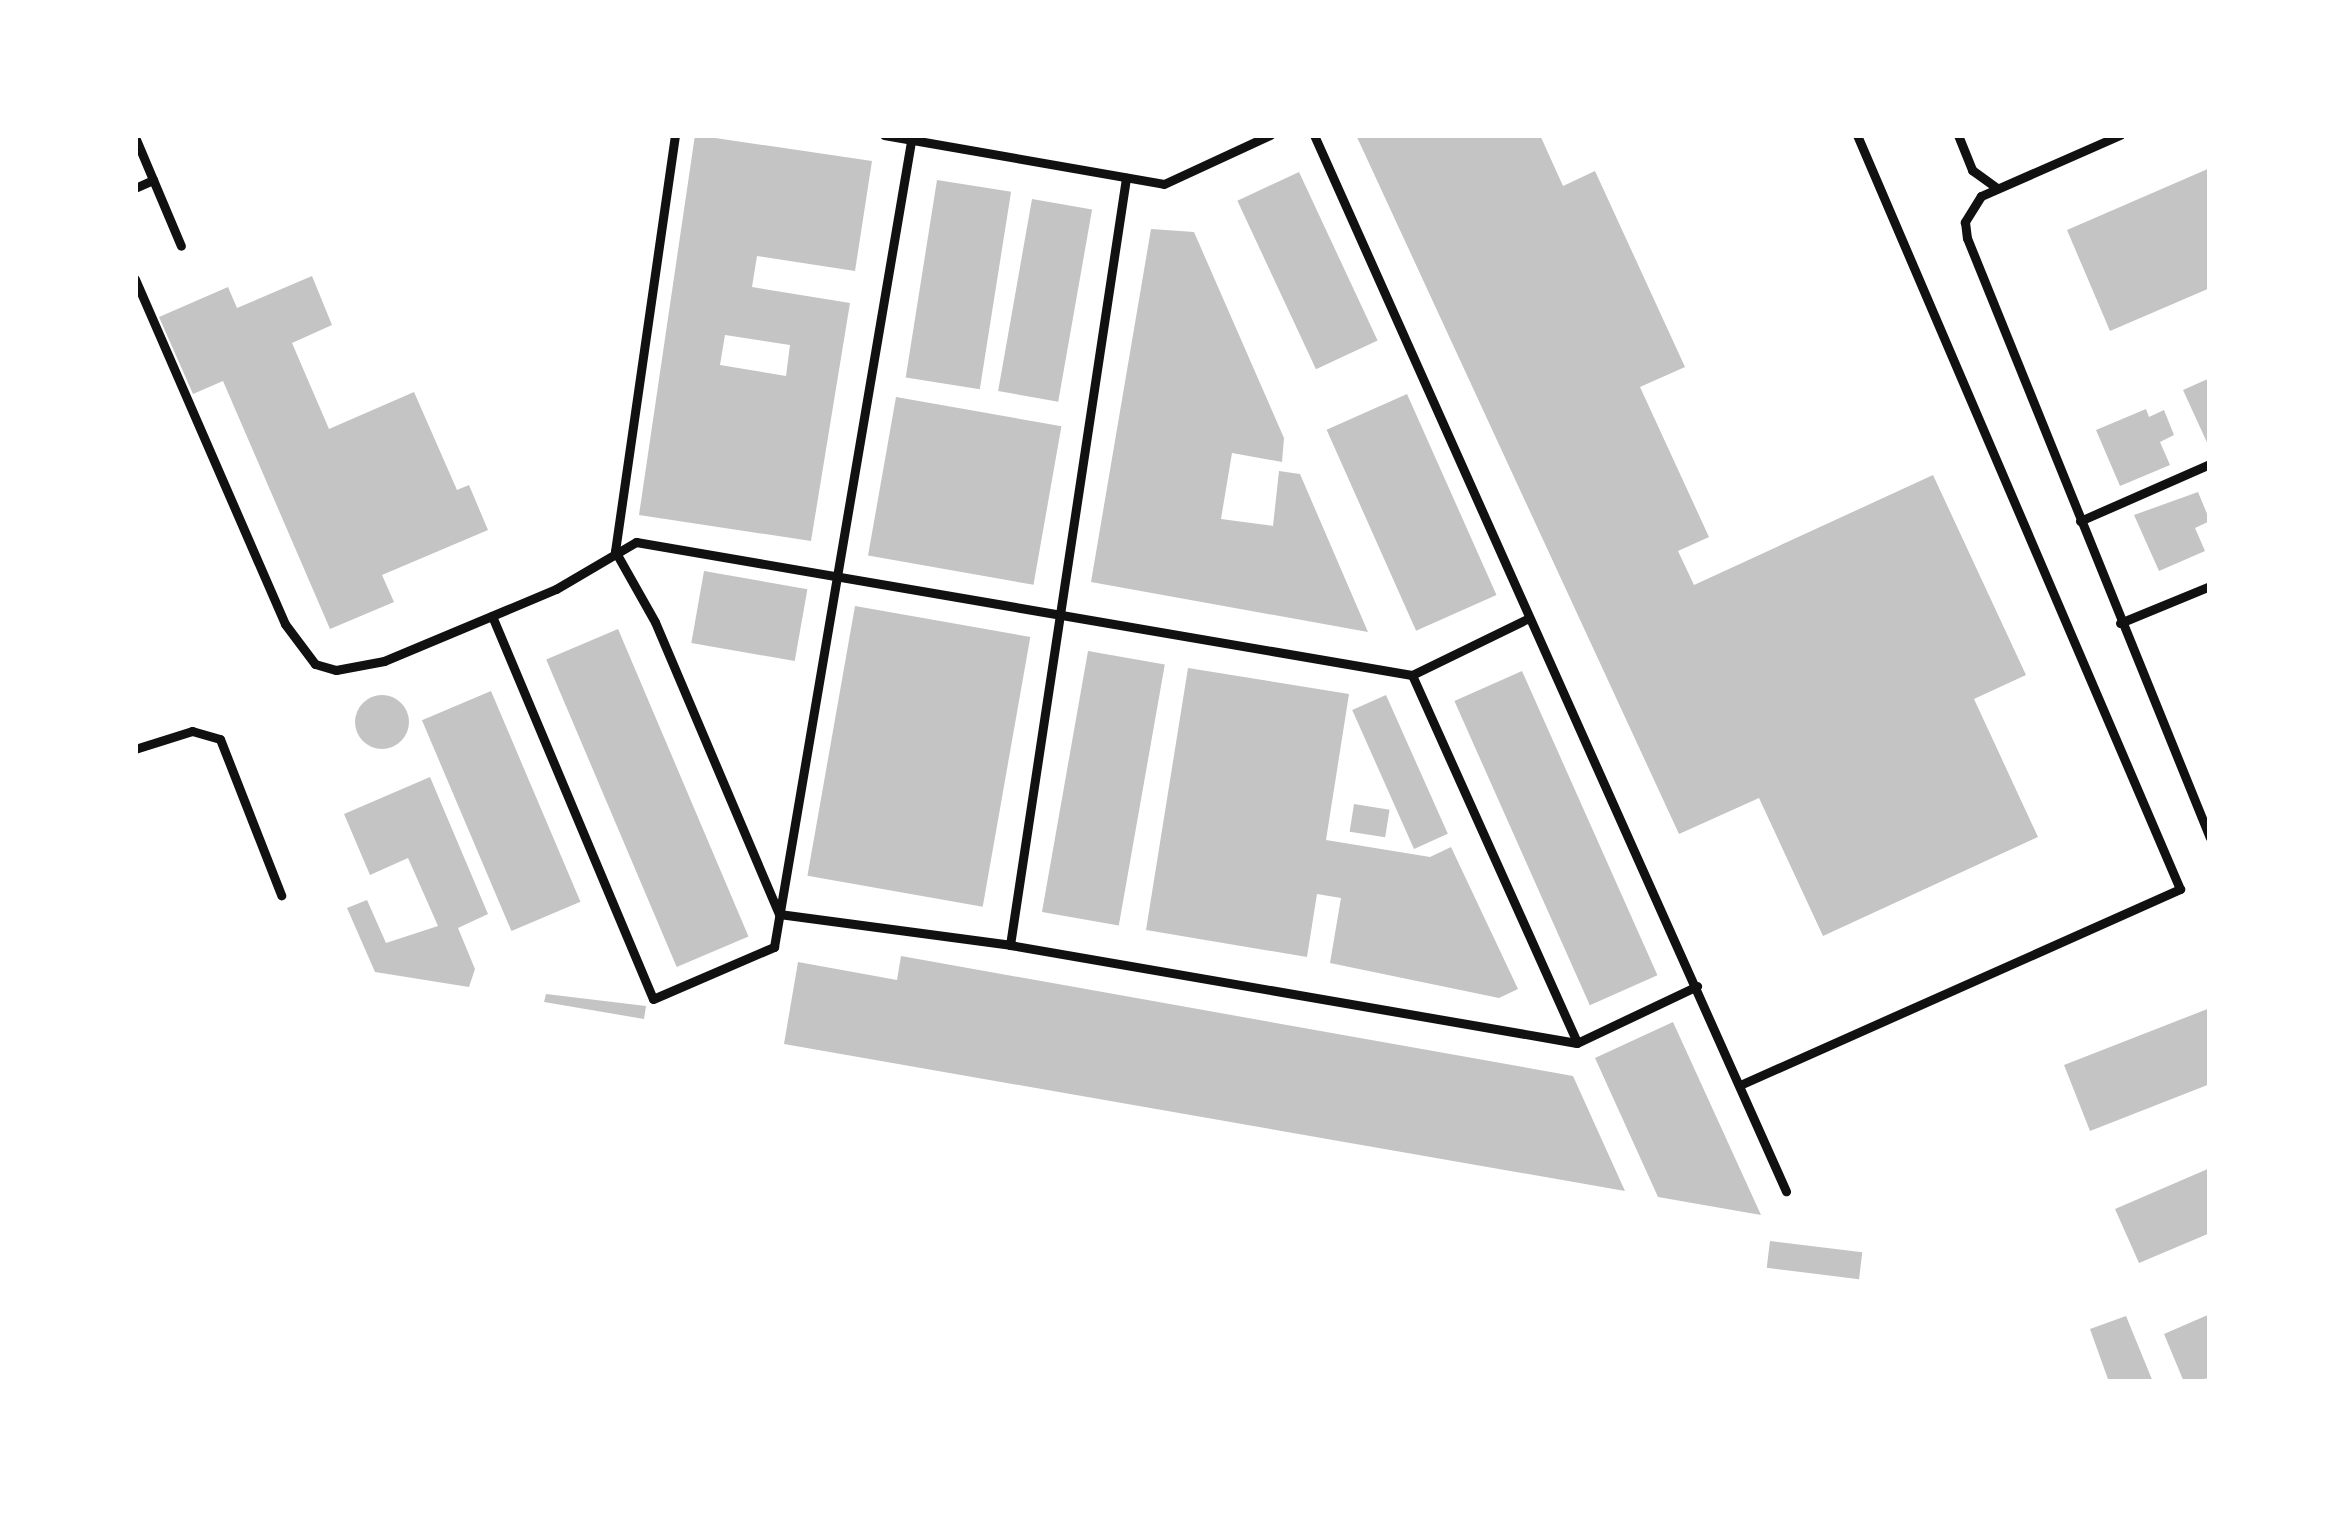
<!DOCTYPE html>
<html>
<head>
<meta charset="utf-8">
<style>
  body { margin:0 }
  #map { position:relative; width:2345px; height:1517px; overflow:hidden; background:#fff; font-family:"Varela Round",sans-serif }
  div>[style] { position:absolute }
  .building>* { inset:0; background:#c4c4c4; transform-origin:0 0 }
  .round { border-radius:50% }
  .service>* { height:9px; margin:-4.5px; padding:0 4.5px; transform-origin:4.5px; border-radius:4.5px; background:#111 }
  span { translate:-50% -50%; white-space:nowrap; text-align:center; line-height:1.15; -webkit-text-stroke:12px #fff; paint-order:stroke }
  .frame { position:absolute; inset:0; border:138px solid #fff; pointer-events:none }
</style>
</head>
<body>
<div id="map">
  <div class="building">
    <div style="clip-path:polygon(evenodd,695px 135px,872px 161px,855px 271px,757px 256px,752px 287px,850px 303px,811px 541px,639px 515px,695px 135px,725px 335px,790px 345px,786px 376px,720px 365px,725px 335px)"></div>
    <div style="clip-path:polygon(1356px 135px,1540px 135px,1563px 186px,1595px 171px,1685px 367px,1640px 387px,1709px 537px,1678px 551px,1694px 585px,1933px 475px,2026px 675px,1974px 699px,2038px 837px,1823px 936px,1759px 798px,1679px 834px)"></div>
    <div style="clip-path:polygon(2210px 168px,2210px 288px,2110px 331px,2067px 230px)"></div>
    <div style="left:1299px;top:172px;width:186px;height:68px;rotate:65deg"></div>
    <div style="left:937px;top:180px;width:75px;height:200px;rotate:9deg"></div>
    <div style="left:1032px;top:199px;width:61px;height:195px;rotate:10deg"></div>
    <div style="clip-path:polygon(1151px 229px,1194px 232px,1284px 438px,1282px 462px,1232px 453px,1221px 519px,1273px 526px,1279px 471px,1300px 474px,1368px 632px,1091px 582px)"></div>
    <div style="clip-path:polygon(312px 276px,332px 325px,292px 343px,329px 429px,414px 392px,457px 490px,469px 485px,488px 530px,382px 575px,394px 602px,330px 629px,223px 381px,193px 394px,159px 317px,228px 287px,237px 308px)"></div>
    <div style="clip-path:polygon(2210px 378px,2210px 449px,2183px 390px)"></div>
    <div style="left:1407px;top:394px;width:220px;height:88px;rotate:66deg"></div>
    <div style="left:896px;top:397px;width:168px;height:161px;rotate:10deg"></div>
    <div style="clip-path:polygon(2146px 409px,2149px 417px,2164px 410px,2174px 435px,2160px 442px,2170px 465px,2120px 486px,2096px 430px)"></div>
    <div style="clip-path:polygon(2198px 492px,2210px 521px,2195px 528px,2205px 551px,2159px 571px,2134px 515px)"></div>
    <div style="left:704px;top:571px;width:105px;height:73px;rotate:10deg"></div>
    <div style="left:855px;top:606px;width:178px;height:274px;rotate:10deg"></div>
    <div style="left:618px;top:629px;width:334px;height:78px;rotate:67deg"></div>
    <div style="left:1088px;top:651px;width:78px;height:265px;rotate:10deg"></div>
    <div style="clip-path:polygon(1188px 668px,1349px 694px,1326px 840px,1430px 857px,1451px 847px,1518px 989px,1499px 998px,1330px 963px,1341px 898px,1317px 894px,1307px 957px,1146px 930px)"></div>
    <div style="left:1522px;top:671px;width:333px;height:74px;rotate:66deg"></div>
    <div style="left:491px;top:691px;width:229px;height:75px;rotate:67deg"></div>
    <div style="left:1386px;top:695px;width:152px;height:37px;rotate:66deg"></div>
    <div class="round" style="left:355px;top:695px;width:54px;height:54px"></div>
    <div style="clip-path:polygon(430px 777px,488px 914px,458px 928px,475px 969px,469px 987px,375px 972px,347px 908px,367px 900px,386px 943px,438px 926px,408px 858px,370px 875px,344px 814px)"></div>
    <div style="left:1354px;top:804px;width:36px;height:28px;rotate:9deg"></div>
    <div style="clip-path:polygon(901px 956px,1573px 1076px,1625px 1191px,784px 1044px,798px 962px,897px 980px)"></div>
    <div style="clip-path:polygon(546px 994px,646px 1006px,644px 1019px,544px 1002px)"></div>
    <div style="clip-path:polygon(2210px 1008px,2210px 1084px,2090px 1131px,2064px 1065px)"></div>
    <div style="clip-path:polygon(1673px 1022px,1761px 1215px,1658px 1197px,1595px 1058px)"></div>
    <div style="clip-path:polygon(2210px 1168px,2210px 1233px,2139px 1263px,2115px 1209px)"></div>
    <div style="left:1770px;top:1241px;width:93px;height:27px;rotate:7deg"></div>
    <div style="clip-path:polygon(2210px 1314px,2210px 1378px,2184px 1382px,2164px 1334px)"></div>
    <div style="clip-path:polygon(2126px 1316px,2153px 1382px,2109px 1382px,2090px 1329px)"></div>
  </div>
  <div class="service">
    <div style="left:675px;top:135px;width:420px;rotate:98.2deg"></div>
    <div style="left:615px;top:551px;width:81px;rotate:60.6deg"></div>
    <div style="left:655px;top:622px;width:317px;rotate:67deg"></div>
    <div style="left:884px;top:135px;width:284px;rotate:9.9deg"></div>
    <div style="left:1164px;top:184px;width:117px;rotate:-24.8deg"></div>
    <div style="left:1314px;top:135px;width:1157px;rotate:65.92deg"></div>
    <div style="left:1958px;top:135px;width:38px;rotate:68deg"></div>
    <div style="left:1972px;top:170px;width:31px;rotate:36deg"></div>
    <div style="left:2120px;top:135px;width:152px;rotate:156.3deg"></div>
    <div style="left:1981px;top:196px;width:31px;rotate:122deg"></div>
    <div style="left:1965px;top:222px;width:16px;rotate:83deg"></div>
    <div style="left:1967px;top:238px;width:647px;rotate:67.95deg"></div>
    <div style="left:135px;top:137px;width:118px;rotate:67.1deg"></div>
    <div style="left:135px;top:188px;width:20px;rotate:-24deg"></div>
    <div style="left:135px;top:279px;width:376px;rotate:66.5deg"></div>
    <div style="left:285px;top:624px;width:50px;rotate:53.1deg"></div>
    <div style="left:315px;top:664px;width:22px;rotate:16deg"></div>
    <div style="left:336px;top:670px;width:49px;rotate:-10.6deg"></div>
    <div style="left:384px;top:661px;width:186px;rotate:-22.7deg"></div>
    <div style="left:556px;top:589px;width:93px;rotate:-30.4deg"></div>
    <div style="left:636px;top:542px;width:787px;rotate:9.73deg"></div>
    <div style="left:1412px;top:675px;width:130px;rotate:-26deg"></div>
    <div style="left:2080px;top:521px;width:142px;rotate:-23.7deg"></div>
    <div style="left:492px;top:616px;width:415px;rotate:67.2deg"></div>
    <div style="left:653px;top:999px;width:132px;rotate:-23.3deg"></div>
    <div style="left:774px;top:947px;width:824px;rotate:-80.35deg"></div>
    <div style="left:2120px;top:623px;width:97px;rotate:-22.3deg"></div>
    <div style="left:1412px;top:675px;width:403px;rotate:65.8deg"></div>
    <div style="left:135px;top:749px;width:60px;rotate:-17.5deg"></div>
    <div style="left:192px;top:731px;width:29px;rotate:16deg"></div>
    <div style="left:220px;top:739px;width:168px;rotate:68.6deg"></div>
    <div style="left:779px;top:914px;width:233px;rotate:7.6deg"></div>
    <div style="left:1010px;top:945px;width:575px;rotate:9.81deg"></div>
    <div style="left:1577px;top:1043px;width:133px;rotate:-25.4deg"></div>
    <div style="left:1010px;top:945px;width:776px;rotate:-81.4deg"></div>
    <div style="left:1740px;top:1085px;width:482px;rotate:-24deg"></div>
    <div style="left:2180px;top:889px;width:820px;rotate:-113.19deg"></div>
  </div>
  <div class="frame"></div>
</div>
</body>
</html>
